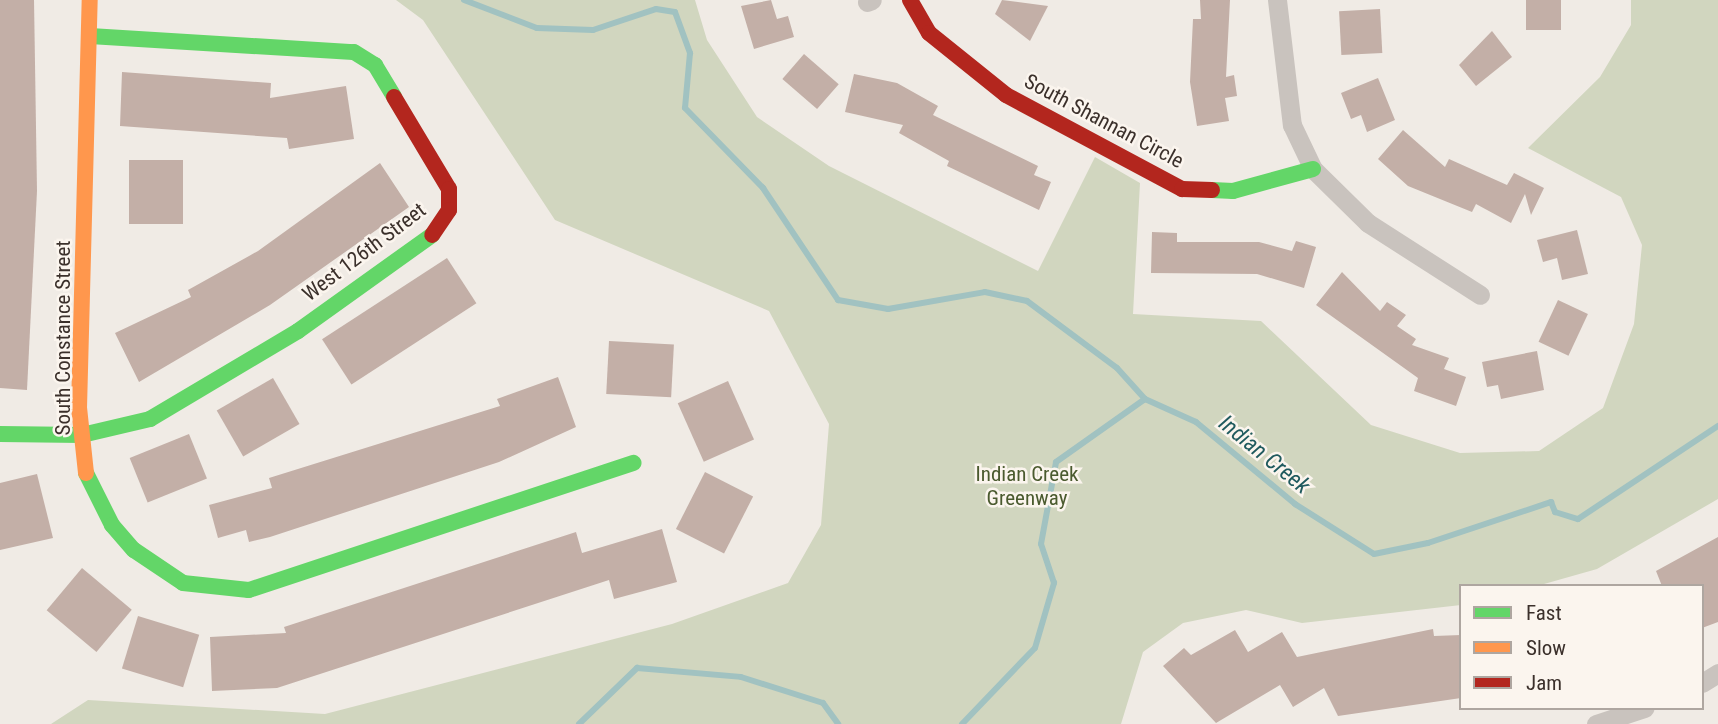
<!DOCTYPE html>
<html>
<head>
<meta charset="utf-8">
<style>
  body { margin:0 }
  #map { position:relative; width:1718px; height:724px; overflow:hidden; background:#f0ebe5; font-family:"Roboto Condensed",sans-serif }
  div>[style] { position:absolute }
  .green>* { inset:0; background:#d1d6bf }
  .stream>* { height:6px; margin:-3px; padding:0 3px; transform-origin:3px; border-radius:3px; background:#a1c2c1 }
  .building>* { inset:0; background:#c3afa7; transform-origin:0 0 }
  .street>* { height:19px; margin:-9.5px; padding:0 9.5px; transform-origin:9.5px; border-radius:9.5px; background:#c9c3be }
  .fast>* { height:16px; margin:-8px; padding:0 8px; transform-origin:8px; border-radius:8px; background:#63d668 }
  .slow>* { height:16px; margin:-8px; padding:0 8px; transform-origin:8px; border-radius:8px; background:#ff974d }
  .jam>* { height:16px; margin:-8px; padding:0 8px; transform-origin:8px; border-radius:8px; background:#b3261e }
  span { translate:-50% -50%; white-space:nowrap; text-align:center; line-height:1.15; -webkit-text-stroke:5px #fbf5ee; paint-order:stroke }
  .street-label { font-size:21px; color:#3b302b }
  .park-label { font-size:21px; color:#4a5a2e }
  .water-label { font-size:23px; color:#1f5a5e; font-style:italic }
  .legend { position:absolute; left:1459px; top:584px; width:245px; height:126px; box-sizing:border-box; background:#fbf5ee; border:2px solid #aea6a0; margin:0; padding:9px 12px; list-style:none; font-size:21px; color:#3b302b }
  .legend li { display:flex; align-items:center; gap:14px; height:35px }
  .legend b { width:35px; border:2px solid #aea6a0 }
</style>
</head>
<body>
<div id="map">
  <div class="green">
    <div style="clip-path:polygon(396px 0,695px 0,707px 40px,757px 117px,829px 166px,1038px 271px,1095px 157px,1140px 183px,1133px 314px,1261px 321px,1371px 425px,1460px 453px,1539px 451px,1603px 408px,1634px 324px,1642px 245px,1621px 197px,1528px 148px,1600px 77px,1631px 25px,1631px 0,1718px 0,1718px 499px,1597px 569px,1537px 586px,1461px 586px,1461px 605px,1302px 623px,1246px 610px,1183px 623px,1143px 652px,1121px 724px,51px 724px,88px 700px,325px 714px,672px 624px,788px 583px,821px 525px,829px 424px,769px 311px,555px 220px,423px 20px)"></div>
  </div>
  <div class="stream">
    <div style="left:464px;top:0;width:78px;rotate:21deg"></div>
    <div style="left:537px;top:28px;width:56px;rotate:2deg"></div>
    <div style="left:593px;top:30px;width:66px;rotate:-18.4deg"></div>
    <div style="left:656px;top:9px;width:19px;rotate:9deg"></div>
    <div style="left:675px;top:12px;width:44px;rotate:69.9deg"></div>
    <div style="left:690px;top:53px;width:55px;rotate:95.2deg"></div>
    <div style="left:685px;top:108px;width:112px;rotate:45.7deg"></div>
    <div style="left:763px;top:188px;width:135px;rotate:56.2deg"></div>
    <div style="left:838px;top:300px;width:51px;rotate:10.2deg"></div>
    <div style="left:888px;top:309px;width:98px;rotate:-9.9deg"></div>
    <div style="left:985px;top:292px;width:43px;rotate:12.1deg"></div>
    <div style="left:1027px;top:301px;width:112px;rotate:36.7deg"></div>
    <div style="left:1117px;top:368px;width:42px;rotate:47.9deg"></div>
    <div style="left:579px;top:724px;width:81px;rotate:-44deg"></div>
    <div style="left:637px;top:668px;width:104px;rotate:4.9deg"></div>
    <div style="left:741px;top:677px;width:86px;rotate:17.6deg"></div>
    <div style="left:823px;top:703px;width:26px;rotate:54deg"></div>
    <div style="left:962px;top:724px;width:105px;rotate:-46.2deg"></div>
    <div style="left:1035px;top:648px;width:68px;rotate:-73.7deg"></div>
    <div style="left:1054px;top:583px;width:41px;rotate:-108.4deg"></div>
    <div style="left:1041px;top:544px;width:83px;rotate:-79.6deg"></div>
    <div style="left:1056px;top:462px;width:109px;rotate:-35.3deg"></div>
    <div style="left:1145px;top:399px;width:56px;rotate:24.3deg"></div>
    <div style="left:1196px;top:422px;width:129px;rotate:39.6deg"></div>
    <div style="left:1295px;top:504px;width:93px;rotate:32.3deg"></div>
    <div style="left:1374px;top:554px;width:55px;rotate:-11.5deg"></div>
    <div style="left:1428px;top:543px;width:130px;rotate:-18.4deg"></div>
    <div style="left:1551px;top:502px;width:11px;rotate:68deg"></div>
    <div style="left:1555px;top:512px;width:24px;rotate:17deg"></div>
    <div style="left:1578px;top:519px;width:168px;rotate:-33.6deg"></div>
  </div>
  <div class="building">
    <div style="clip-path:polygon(0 0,34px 0,37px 191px,27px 390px,0 388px)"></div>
    <div style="clip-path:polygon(771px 0,777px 19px,788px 16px,794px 37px,754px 49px,741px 6px)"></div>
    <div style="clip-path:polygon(1002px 0,1048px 6px,1030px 41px,995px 14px)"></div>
    <div style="clip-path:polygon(1200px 0,1230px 0,1226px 77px,1234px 75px,1237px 96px,1225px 98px,1229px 121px,1197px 126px,1190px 82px,1193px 19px,1201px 19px)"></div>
    <div style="left:1526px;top:0;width:35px;height:30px"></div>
    <div style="left:1380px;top:9px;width:44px;height:41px;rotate:87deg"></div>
    <div style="clip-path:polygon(1492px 31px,1512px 57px,1476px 86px,1459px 65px)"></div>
    <div style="left:804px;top:54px;width:46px;height:33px;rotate:41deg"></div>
    <div style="clip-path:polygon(122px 72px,271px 83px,270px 98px,346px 86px,354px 139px,289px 149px,287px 138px,120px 126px)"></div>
    <div style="clip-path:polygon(854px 74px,897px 83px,938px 106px,933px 115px,1038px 166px,1034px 175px,1051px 182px,1039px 210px,947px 166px,949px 161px,899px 133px,903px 125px,845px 112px)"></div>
    <div style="clip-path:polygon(1378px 78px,1395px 120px,1367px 132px,1361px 115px,1351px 119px,1341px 93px)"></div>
    <div style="clip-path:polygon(1403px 130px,1445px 167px,1449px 159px,1507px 185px,1514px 173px,1544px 188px,1531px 215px,1525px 194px,1511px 223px,1476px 204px,1472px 212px,1408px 186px,1378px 159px)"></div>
    <div style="left:129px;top:160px;width:54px;height:64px"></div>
    <div style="clip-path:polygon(380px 163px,409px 207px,270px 305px,139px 382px,115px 333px,191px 297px,188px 290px,258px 251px)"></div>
    <div style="clip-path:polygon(1577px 230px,1588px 274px,1562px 280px,1557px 258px,1543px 262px,1537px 240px)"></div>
    <div style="clip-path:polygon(1152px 232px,1177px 233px,1177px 242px,1259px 242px,1292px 251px,1296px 241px,1316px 247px,1304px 288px,1257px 274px,1151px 273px)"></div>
    <div style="left:447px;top:258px;width:54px;height:149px;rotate:57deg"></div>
    <div style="clip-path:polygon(1342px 272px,1380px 311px,1387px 302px,1406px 315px,1397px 326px,1416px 339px,1412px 345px,1449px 358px,1444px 369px,1466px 377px,1456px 406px,1414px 391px,1418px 378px,1316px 305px)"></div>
    <div style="left:1558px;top:300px;width:33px;height:46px;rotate:25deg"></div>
    <div style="left:609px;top:341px;width:65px;height:53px;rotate:3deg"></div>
    <div style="clip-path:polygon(1537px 351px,1544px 390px,1501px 399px,1498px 385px,1487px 387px,1482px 362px)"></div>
    <div style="clip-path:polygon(558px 377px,576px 427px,499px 462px,270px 537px,249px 542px,246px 530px,218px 538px,209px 505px,272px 488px,269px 478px,500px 406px,497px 399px)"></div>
    <div style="left:273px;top:378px;width:53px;height:65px;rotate:60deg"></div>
    <div style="left:728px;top:381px;width:64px;height:55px;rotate:66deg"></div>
    <div style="left:189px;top:434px;width:48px;height:64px;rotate:68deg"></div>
    <div style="left:705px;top:472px;width:54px;height:64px;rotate:27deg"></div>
    <div style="clip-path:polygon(37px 474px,53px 538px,0 550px,0 483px)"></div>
    <div style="clip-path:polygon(662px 529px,677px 582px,614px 599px,609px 580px,277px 688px,212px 691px,210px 637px,286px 633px,284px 627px,576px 532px,582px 553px)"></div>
    <div style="clip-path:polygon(1718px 537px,1718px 622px,1702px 628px,1702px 586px,1662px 586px,1656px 571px)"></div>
    <div style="left:82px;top:568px;width:65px;height:55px;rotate:40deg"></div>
    <div style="left:138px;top:616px;width:64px;height:55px;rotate:17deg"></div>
    <div style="clip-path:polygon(1433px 629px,1434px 636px,1461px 635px,1461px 698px,1338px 716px,1324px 688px,1293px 707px,1280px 685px,1216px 723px,1163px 666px,1184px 648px,1191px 655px,1235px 630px,1248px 652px,1282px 632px,1297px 657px)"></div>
  </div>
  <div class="street">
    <div style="left:1277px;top:0;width:126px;rotate:83.2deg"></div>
    <div style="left:1292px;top:125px;width:49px;rotate:64.5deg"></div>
    <div style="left:1313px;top:169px;width:77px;rotate:44.5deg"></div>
    <div style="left:1368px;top:223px;width:133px;rotate:32.7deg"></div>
    <div style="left:867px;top:2px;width:5px;rotate:-22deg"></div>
    <div style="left:1702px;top:683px;width:19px;rotate:-32deg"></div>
    <div style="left:1596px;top:724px;width:51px;rotate:-18.4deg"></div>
  </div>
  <div class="fast">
    <div style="left:90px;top:36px;width:264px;rotate:3.5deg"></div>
    <div style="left:354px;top:52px;width:25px;rotate:32deg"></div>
    <div style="left:375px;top:65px;width:37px;rotate:59deg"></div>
    <div style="left:1212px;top:190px;width:21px;rotate:3deg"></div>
    <div style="left:1233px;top:191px;width:83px;rotate:-15.4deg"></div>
    <div style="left:0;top:434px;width:82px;rotate:0.7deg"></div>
    <div style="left:82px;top:435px;width:70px;rotate:-13.2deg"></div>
    <div style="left:150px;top:419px;width:172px;rotate:-30.7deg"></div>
    <div style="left:298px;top:331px;width:165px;rotate:-35.6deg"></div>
    <div style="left:86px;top:473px;width:58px;rotate:63.4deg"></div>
    <div style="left:112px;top:525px;width:33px;rotate:49deg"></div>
    <div style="left:134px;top:550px;width:59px;rotate:34deg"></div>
    <div style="left:183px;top:583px;width:66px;rotate:6.1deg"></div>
    <div style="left:249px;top:590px;width:405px;rotate:-18.3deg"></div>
  </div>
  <div class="slow">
    <div style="left:86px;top:473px;width:65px;rotate:-96.1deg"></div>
    <div style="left:79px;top:408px;width:408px;rotate:-88.5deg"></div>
  </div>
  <div class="jam">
    <div style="left:910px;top:0;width:38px;rotate:60deg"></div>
    <div style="left:929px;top:33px;width:99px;rotate:38.8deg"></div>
    <div style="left:1006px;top:95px;width:200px;rotate:28.1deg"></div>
    <div style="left:1182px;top:189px;width:30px;rotate:2deg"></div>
    <div style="left:394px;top:97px;width:107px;rotate:59.1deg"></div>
    <div style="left:449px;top:189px;width:21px;rotate:90deg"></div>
    <div style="left:449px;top:210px;width:30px;rotate:124deg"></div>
  </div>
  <div class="street-label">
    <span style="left:1104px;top:121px;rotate:28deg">South Shannan Circle</span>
    <span style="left:364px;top:252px;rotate:-37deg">West 126th Street</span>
    <span style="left:63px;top:338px;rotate:-90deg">South Constance Street</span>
  </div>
  <div class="park-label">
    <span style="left:1027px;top:486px">Indian Creek<br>Greenway</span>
  </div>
  <div class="water-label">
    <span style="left:1264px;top:455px;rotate:39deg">Indian Creek</span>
  </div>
  <ul class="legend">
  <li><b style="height:9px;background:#63d668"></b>Fast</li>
  <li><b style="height:9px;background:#ff974d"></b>Slow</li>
  <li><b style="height:9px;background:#b3261e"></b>Jam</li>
  </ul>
</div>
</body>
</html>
